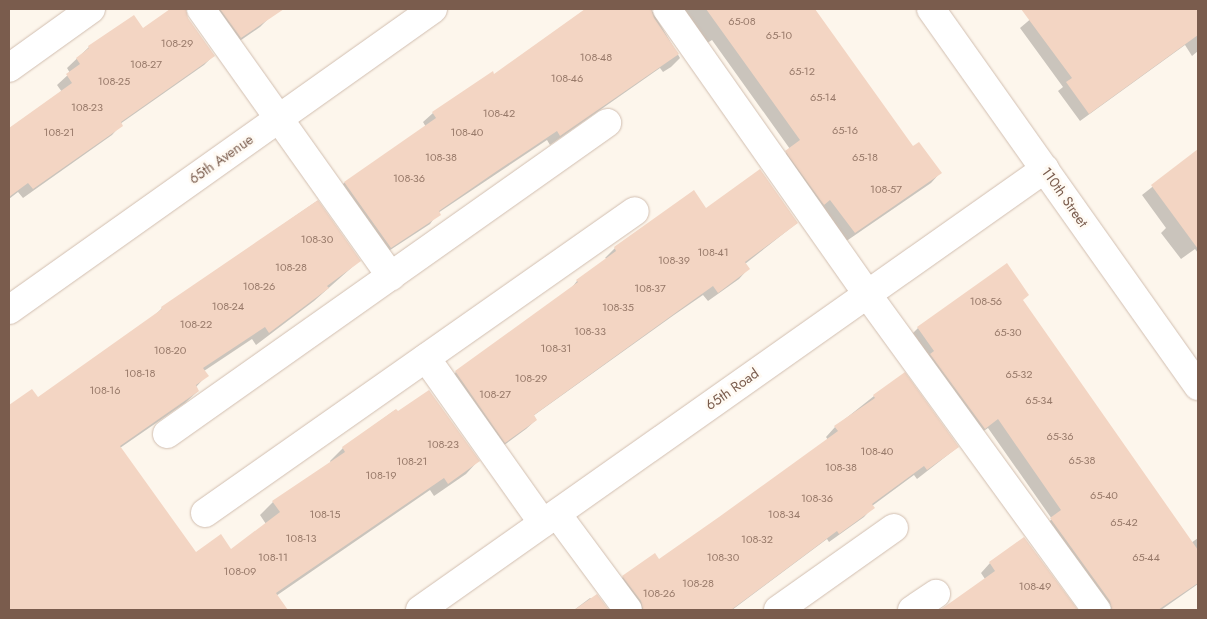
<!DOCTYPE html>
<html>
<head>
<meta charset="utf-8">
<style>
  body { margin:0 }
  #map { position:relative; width:1207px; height:619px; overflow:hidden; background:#fdf6ec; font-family:Jost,sans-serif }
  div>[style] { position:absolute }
  .shadow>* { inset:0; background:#0003 }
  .building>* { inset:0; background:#f3d5c3 }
  .roads { filter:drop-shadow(0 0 1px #d1beb0) drop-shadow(0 0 1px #d1beb0) }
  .minor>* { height:28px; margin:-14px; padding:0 14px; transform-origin:14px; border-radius:14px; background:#fff }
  span { translate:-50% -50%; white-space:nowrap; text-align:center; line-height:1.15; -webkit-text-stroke:5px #fffaf3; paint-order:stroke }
  .number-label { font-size:11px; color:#987a6a }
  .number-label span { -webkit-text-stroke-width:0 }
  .street-label { font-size:14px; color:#7a5c4d }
  .frame { position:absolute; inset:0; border:10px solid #7a5c4d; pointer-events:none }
</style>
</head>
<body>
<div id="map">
  <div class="shadow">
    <div style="clip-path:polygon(172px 9px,185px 9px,187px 18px,213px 56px,204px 65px,120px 124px,121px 125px,112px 135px,23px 198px,18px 192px,9px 199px,9px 129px,62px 92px,57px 85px,70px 73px,67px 68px,89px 47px,143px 29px)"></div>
    <div style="clip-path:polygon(204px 9px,279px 9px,269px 15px,270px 17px,260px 27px,231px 47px)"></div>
    <div style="clip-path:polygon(602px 9px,651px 9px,680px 58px,671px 67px,663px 72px,660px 68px,550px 145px,547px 140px,438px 213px,430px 224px,381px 256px,335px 193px,344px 183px,426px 127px,423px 122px,433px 113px)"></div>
    <div style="clip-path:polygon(670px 9px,813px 9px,912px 148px,940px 173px,931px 183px,845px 242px,777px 161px,790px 149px,712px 40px,698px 49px)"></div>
    <div style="clip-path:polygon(1027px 9px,1198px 9px,1198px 51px,1192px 56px,1185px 45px,1080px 121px,1058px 91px,1063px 87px,1020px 28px,1033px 17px)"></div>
    <div style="clip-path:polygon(1198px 151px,1198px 253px,1195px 249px,1181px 259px,1161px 233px,1166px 228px,1142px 195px)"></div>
    <div style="clip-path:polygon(317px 201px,359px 261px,314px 301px,256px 345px,252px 339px,204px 371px,207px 375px,196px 387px,198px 391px,185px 403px,120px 448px,195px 554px,231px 551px,266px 524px,260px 515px,273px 502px,331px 463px,330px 461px,343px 448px,395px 410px,478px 461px,466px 474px,434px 496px,430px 490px,276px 596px,280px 602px,272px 610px,9px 610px,9px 407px,32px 391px,37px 399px,152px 318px,162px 308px)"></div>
    <div style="clip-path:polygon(706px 210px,797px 223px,745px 264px,748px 269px,739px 279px,708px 301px,703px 295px,674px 315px,533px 416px,536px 420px,526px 429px,495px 452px,446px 382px,456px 372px,569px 291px,577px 281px,607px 259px,605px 258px,615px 248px)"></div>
    <div style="clip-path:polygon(1022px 301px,1191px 543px,1198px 538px,1198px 584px,1161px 610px,1102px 610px,1041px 529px,1052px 519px,988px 428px,975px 437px,909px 337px,918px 328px)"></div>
    <div style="clip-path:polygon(874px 396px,958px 447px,917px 479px,914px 475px,872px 506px,873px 507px,864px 517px,829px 542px,827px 539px,732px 610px,629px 610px,613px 586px,623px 577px,659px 561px,828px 440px,826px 437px,835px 427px)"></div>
    <div style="clip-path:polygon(1024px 538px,1077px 610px,944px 610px,985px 579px,981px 573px,990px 563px)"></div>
    <div style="clip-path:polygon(597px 596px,608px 610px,574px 610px,590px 598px,592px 599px)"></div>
  </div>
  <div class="building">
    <div style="clip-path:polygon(170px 9px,186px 9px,188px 18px,215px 56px,121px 122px,123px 126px,33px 189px,28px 183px,9px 197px,9px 128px,72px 83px,66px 74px,80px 64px,76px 58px,89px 48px,88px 46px,134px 15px,143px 28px)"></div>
    <div style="clip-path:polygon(220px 9px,284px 9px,241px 38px)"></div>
    <div style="clip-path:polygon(585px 9px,651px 9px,654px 18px,679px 54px,560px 136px,557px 131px,494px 173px,439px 211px,441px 215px,391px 248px,344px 182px,436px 118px,432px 112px,493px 71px,494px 74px)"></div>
    <div style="clip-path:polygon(706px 9px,815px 9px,913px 146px,919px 142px,942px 173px,855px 233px,830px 200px,824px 205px,785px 151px,800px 140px)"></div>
    <div style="clip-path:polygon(1021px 9px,1198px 9px,1198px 35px,1089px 114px,1066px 82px,1072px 78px)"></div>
    <div style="clip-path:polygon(1198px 149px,1198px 249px,1151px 185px)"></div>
    <div style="clip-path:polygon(760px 169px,798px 223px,745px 262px,750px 269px,718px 293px,713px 286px,685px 306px,534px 415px,537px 420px,505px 443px,455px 371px,578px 282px,576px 280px,616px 251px,614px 247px,694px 190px,706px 208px)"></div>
    <div style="clip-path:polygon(318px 200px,361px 261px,327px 286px,329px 288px,269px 333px,265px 327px,203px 368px,209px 376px,196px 385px,199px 391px,120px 446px,196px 552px,221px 534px,231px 549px,280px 512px,272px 501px,345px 452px,342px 447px,396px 409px,398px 411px,429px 390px,480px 461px,448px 484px,444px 478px,276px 593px,288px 610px,9px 610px,9px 405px,32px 389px,38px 397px,162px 309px,161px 307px)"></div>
    <div style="clip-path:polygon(1007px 263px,1029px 295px,1023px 300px,1198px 550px,1198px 583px,1158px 610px,1112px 610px,1110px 601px,1050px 518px,1061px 510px,998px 419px,985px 429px,930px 354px,934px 351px,917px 327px)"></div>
    <div style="clip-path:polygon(905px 372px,959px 447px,927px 470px,924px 466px,872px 504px,875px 508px,839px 534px,837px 531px,731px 610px,643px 610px,641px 601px,622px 576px,655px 553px,659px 559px,719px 517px,838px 431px,834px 426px,875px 398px,873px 395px)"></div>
    <div style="clip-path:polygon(1024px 537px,1078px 610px,940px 610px,995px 571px,989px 562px)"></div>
    <div style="clip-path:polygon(597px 594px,609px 610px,574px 610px)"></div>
  </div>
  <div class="roads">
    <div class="minor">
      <div style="left:201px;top:9px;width:328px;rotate:54.6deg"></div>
      <div style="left:667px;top:9px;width:348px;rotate:54.9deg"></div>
      <div style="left:867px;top:294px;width:391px;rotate:54deg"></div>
      <div style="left:931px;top:9px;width:462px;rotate:54.7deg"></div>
      <div style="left:9px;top:68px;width:101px;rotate:-35.7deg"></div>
      <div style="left:9px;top:310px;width:520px;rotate:-35.37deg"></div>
      <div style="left:426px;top:358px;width:202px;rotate:54.7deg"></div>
      <div style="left:167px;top:434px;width:539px;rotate:-35.25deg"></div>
      <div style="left:205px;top:513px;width:525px;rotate:-35.08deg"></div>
      <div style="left:557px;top:514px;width:119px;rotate:53.5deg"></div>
      <div style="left:420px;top:610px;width:765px;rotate:-35.21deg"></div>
      <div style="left:778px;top:610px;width:142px;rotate:-35.3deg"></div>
      <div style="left:912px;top:610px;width:29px;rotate:-34deg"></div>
    </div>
  </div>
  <div class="number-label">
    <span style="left:742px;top:21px">65-08</span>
    <span style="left:779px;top:35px">65-10</span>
    <span style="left:177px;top:43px">108-29</span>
    <span style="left:596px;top:57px">108-48</span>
    <span style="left:146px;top:64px">108-27</span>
    <span style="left:802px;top:71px">65-12</span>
    <span style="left:567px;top:78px">108-46</span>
    <span style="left:114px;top:81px">108-25</span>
    <span style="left:823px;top:97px">65-14</span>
    <span style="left:87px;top:107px">108-23</span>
    <span style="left:499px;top:113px">108-42</span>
    <span style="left:845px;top:130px">65-16</span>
    <span style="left:59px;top:132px">108-21</span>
    <span style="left:467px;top:132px">108-40</span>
    <span style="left:441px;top:157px">108-38</span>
    <span style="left:865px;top:157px">65-18</span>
    <span style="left:409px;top:178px">108-36</span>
    <span style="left:886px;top:189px">108-57</span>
    <span style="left:317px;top:239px">108-30</span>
    <span style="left:713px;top:252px">108-41</span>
    <span style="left:674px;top:260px">108-39</span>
    <span style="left:291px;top:267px">108-28</span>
    <span style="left:259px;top:286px">108-26</span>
    <span style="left:650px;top:288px">108-37</span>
    <span style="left:986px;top:301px">108-56</span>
    <span style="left:228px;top:306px">108-24</span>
    <span style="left:618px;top:307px">108-35</span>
    <span style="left:196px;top:324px">108-22</span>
    <span style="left:590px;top:331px">108-33</span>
    <span style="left:1008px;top:332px">65-30</span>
    <span style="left:556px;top:348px">108-31</span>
    <span style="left:170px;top:350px">108-20</span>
    <span style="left:140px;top:373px">108-18</span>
    <span style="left:1019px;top:374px">65-32</span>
    <span style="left:531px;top:378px">108-29</span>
    <span style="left:105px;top:390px">108-16</span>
    <span style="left:495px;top:394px">108-27</span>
    <span style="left:1039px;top:400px">65-34</span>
    <span style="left:1060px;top:436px">65-36</span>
    <span style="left:443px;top:444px">108-23</span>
    <span style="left:877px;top:451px">108-40</span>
    <span style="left:1082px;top:460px">65-38</span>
    <span style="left:412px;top:461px">108-21</span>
    <span style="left:841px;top:467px">108-38</span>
    <span style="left:381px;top:475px">108-19</span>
    <span style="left:1104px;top:495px">65-40</span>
    <span style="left:817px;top:498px">108-36</span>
    <span style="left:325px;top:514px">108-15</span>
    <span style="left:784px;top:514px">108-34</span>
    <span style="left:1124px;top:522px">65-42</span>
    <span style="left:301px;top:538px">108-13</span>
    <span style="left:757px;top:539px">108-32</span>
    <span style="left:273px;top:557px">108-11</span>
    <span style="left:723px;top:557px">108-30</span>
    <span style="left:1146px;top:557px">65-44</span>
    <span style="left:240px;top:571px">108-09</span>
    <span style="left:698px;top:583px">108-28</span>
    <span style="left:1035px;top:586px">108-49</span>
    <span style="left:659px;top:593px">108-26</span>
  </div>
  <div class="street-label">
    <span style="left:221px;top:159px;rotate:-35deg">65th Avenue</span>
    <span style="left:1065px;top:197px;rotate:55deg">110th Street</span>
    <span style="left:732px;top:389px;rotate:-35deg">65th Road</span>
  </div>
  <div class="frame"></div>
</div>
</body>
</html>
